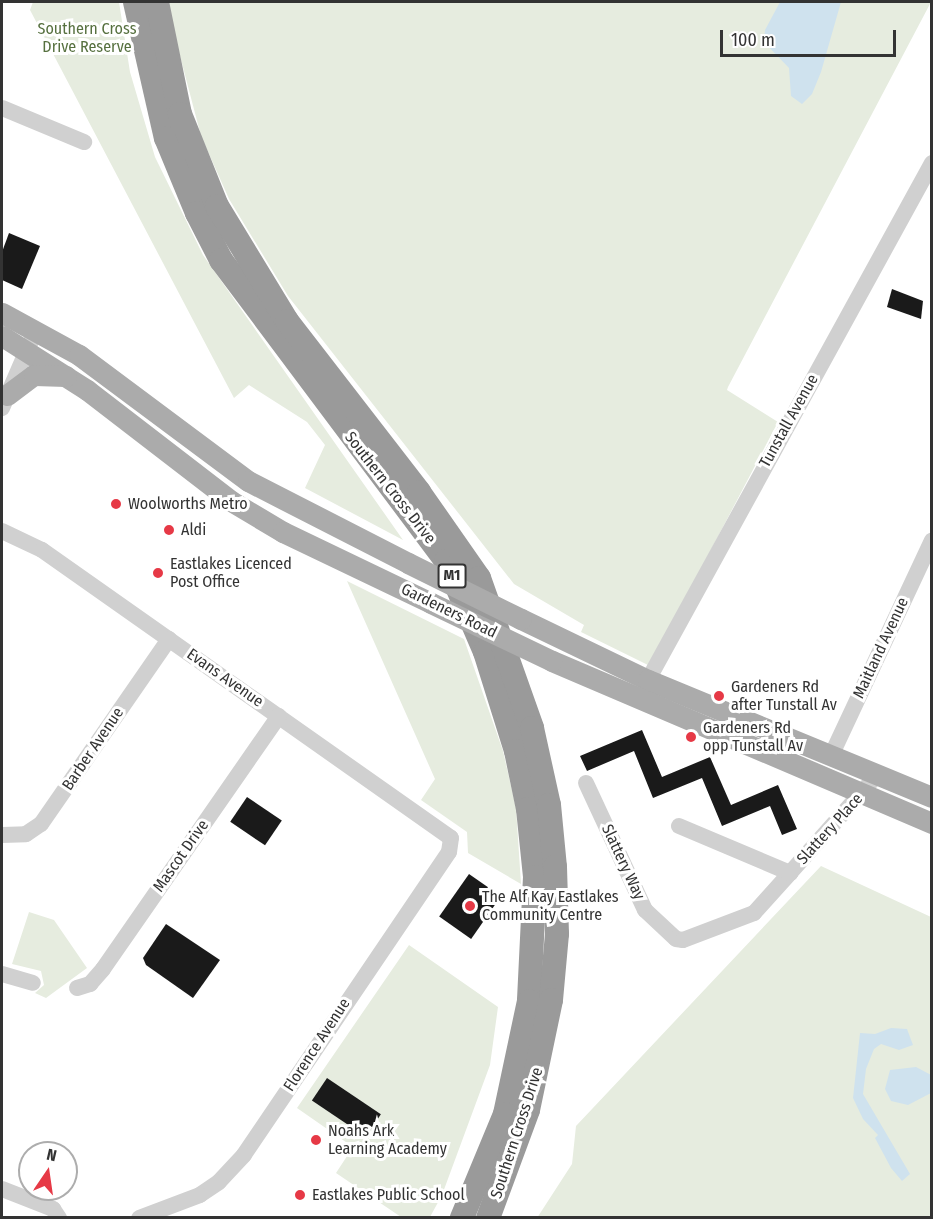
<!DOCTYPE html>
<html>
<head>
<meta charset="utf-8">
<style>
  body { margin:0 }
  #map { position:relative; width:933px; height:1219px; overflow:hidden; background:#fff; font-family:"Fira Sans Condensed",sans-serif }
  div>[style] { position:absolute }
  .green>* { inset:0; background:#e6ecdf }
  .water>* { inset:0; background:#cfe2ee }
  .building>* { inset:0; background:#1a1a1a; transform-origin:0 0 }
  .minor>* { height:16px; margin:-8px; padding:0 8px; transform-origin:8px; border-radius:8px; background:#d0d0d0 }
  .major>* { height:21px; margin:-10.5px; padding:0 10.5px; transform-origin:10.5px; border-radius:10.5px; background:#ababab }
  .highway>* { height:24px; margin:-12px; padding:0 12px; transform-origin:12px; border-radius:12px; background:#9a9a9a }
  .major-bridge>* { height:21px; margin:-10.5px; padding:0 10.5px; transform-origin:10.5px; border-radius:10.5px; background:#ababab }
  .dots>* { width:16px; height:16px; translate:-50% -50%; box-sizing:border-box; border:3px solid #fff; border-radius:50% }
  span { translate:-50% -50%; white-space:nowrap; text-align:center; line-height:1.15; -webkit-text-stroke:6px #fff; paint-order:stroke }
  .shield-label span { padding:2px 4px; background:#fff; border:2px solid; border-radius:4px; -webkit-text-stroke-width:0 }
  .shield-label { font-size:15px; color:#333; font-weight:700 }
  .park-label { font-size:16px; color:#56703f }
  .street-label { font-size:16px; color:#333 }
  .poi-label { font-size:16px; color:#333 }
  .left { translate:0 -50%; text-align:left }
  .frame { position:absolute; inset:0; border:3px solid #333; pointer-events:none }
  .north { position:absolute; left:18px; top:1141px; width:60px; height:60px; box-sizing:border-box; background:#fff; border:2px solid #adadad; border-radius:50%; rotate:13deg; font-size:16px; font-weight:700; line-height:24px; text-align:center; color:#333 }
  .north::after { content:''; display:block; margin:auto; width:21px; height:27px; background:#e63946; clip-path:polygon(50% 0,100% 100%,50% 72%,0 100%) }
  .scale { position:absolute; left:720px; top:30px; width:176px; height:27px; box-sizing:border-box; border:3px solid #333; border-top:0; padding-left:8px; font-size:18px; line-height:21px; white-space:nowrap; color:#333; -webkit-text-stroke:4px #fff; paint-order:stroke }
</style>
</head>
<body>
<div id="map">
  <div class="green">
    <div style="clip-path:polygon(33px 2px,119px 2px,130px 72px,155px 157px,203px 255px,403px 540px,305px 488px,325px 445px,307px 422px,249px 385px,234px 398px,30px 10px)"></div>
    <div style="clip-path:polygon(169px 2px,931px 2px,728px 387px,727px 390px,778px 422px,650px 666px,581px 632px,584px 625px,514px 584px,288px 296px,229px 199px,201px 136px,174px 33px)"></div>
    <div style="clip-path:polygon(347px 581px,464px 639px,503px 751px,516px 808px,521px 884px,468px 853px,467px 832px,421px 800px,435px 779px)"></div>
    <div style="clip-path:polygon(821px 866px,931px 917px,931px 1217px,537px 1218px,572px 1164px,576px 1126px)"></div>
    <div style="clip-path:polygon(29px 912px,54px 920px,87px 968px,46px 998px,35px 993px,44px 985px,41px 971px,12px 964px)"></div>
    <div style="clip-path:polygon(409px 945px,498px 1007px,490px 1065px,442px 1195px,430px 1217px,401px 1217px,336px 1173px,353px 1147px,297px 1108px)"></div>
  </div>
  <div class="water">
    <div style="clip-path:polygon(780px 2px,841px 2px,821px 72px,812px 94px,802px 104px,791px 96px,789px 68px,764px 42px,765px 30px)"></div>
    <div style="clip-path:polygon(891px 1028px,907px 1029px,913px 1045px,899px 1050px,881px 1044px,874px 1049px,866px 1069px,863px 1094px,910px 1174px,902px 1181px,891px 1168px,875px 1138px,878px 1135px,863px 1119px,853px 1098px,860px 1033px,875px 1034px)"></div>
    <div style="clip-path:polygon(916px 1067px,931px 1075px,931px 1093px,908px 1105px,891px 1101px,885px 1089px,890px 1070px)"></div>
  </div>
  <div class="building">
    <div style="clip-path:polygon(9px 233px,40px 246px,22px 289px,2px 280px,2px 252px)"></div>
    <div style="clip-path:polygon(892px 289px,923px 301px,921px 319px,887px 307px)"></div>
    <div style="clip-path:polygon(642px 730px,662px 777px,710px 757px,731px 805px,778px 785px,797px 829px,782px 835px,770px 806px,722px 826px,702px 778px,653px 798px,634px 751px,587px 771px,580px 756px)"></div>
    <div style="left:247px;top:797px;width:42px;height:30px;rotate:34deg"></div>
    <div style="left:469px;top:874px;width:39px;height:52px;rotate:35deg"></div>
    <div style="clip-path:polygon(166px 924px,220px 960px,193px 998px,146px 965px,143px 958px)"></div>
    <div style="left:327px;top:1078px;width:65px;height:27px;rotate:34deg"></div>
  </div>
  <div class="minor">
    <div style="left:2px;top:108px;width:89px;rotate:22.5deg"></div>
    <div style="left:2px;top:408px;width:73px;rotate:-66.6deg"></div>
    <div style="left:2px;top:531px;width:44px;rotate:25.4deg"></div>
    <div style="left:42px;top:550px;width:500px;rotate:35.15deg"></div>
    <div style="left:451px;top:838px;width:14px;rotate:98deg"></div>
    <div style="left:449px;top:852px;width:366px;rotate:124.1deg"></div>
    <div style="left:244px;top:1155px;width:37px;rotate:133deg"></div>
    <div style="left:219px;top:1182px;width:23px;rotate:146deg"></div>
    <div style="left:200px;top:1195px;width:65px;rotate:159.3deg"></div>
    <div style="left:648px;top:680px;width:590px;rotate:-61.22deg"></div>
    <div style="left:831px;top:756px;width:238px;rotate:-64.9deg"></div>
    <div style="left:586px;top:783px;width:140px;rotate:65.1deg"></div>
    <div style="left:645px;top:910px;width:42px;rotate:43.1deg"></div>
    <div style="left:676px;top:939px;width:7px;rotate:8deg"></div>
    <div style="left:683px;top:940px;width:76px;rotate:-20.8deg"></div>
    <div style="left:754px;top:913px;width:54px;rotate:-48deg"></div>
    <div style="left:679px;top:826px;width:121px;rotate:22.9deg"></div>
    <div style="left:790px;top:873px;width:131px;rotate:-48.4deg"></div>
    <div style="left:2px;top:835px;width:24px;rotate:-2deg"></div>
    <div style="left:26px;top:834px;width:18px;rotate:-34deg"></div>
    <div style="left:41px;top:824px;width:225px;rotate:-55.3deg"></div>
    <div style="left:2px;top:974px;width:32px;rotate:16deg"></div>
    <div style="left:77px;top:988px;width:14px;rotate:-17deg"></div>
    <div style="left:90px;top:984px;width:20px;rotate:-49deg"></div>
    <div style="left:103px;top:969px;width:308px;rotate:-55.2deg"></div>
    <div style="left:2px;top:1189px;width:55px;rotate:21.4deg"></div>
    <div style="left:53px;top:1209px;width:11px;rotate:56deg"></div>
  </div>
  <div class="major">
    <div style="left:2px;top:313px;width:88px;rotate:28.6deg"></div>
    <div style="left:79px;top:355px;width:211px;rotate:36.7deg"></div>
    <div style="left:248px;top:481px;width:180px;rotate:27.1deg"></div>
    <div style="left:2px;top:336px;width:101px;rotate:32.4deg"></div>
    <div style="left:87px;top:390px;width:182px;rotate:37.6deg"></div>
    <div style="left:231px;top:501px;width:61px;rotate:30.8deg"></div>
    <div style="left:283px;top:532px;width:164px;rotate:25.6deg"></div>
    <div style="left:7px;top:395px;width:34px;rotate:-37deg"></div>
    <div style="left:34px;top:375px;width:32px;rotate:2deg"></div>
    <div style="left:521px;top:619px;width:141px;rotate:25.7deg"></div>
    <div style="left:648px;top:680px;width:307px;rotate:22.4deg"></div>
    <div style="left:552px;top:661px;width:413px;rotate:23.1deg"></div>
  </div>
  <div class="highway">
    <div style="left:135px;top:2px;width:139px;rotate:77.2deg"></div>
    <div style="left:166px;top:138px;width:81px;rotate:67.5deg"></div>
    <div style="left:197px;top:213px;width:53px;rotate:62.9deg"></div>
    <div style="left:221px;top:260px;width:376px;rotate:53.2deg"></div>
    <div style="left:446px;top:561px;width:99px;rotate:66.8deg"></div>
    <div style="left:485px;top:652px;width:104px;rotate:72.6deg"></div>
    <div style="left:516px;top:751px;width:59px;rotate:78.3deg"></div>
    <div style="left:528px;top:809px;width:68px;rotate:84.1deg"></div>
    <div style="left:535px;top:877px;width:124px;rotate:92.8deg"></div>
    <div style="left:529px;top:1001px;width:116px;rotate:102deg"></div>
    <div style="left:505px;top:1114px;width:113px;rotate:112.5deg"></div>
    <div style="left:157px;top:2px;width:114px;rotate:78.4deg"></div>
    <div style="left:180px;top:114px;width:99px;rotate:68.1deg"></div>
    <div style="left:217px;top:206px;width:135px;rotate:58.7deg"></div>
    <div style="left:287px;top:321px;width:216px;rotate:52.3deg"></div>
    <div style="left:419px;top:492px;width:105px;rotate:55.1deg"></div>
    <div style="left:479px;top:578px;width:159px;rotate:70.5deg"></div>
    <div style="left:532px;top:728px;width:79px;rotate:77.6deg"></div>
    <div style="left:549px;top:805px;width:62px;rotate:84.5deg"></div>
    <div style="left:555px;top:867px;width:67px;rotate:88.3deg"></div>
    <div style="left:557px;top:934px;width:66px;rotate:95.2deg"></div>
    <div style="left:551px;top:1000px;width:112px;rotate:101.8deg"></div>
    <div style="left:528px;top:1110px;width:115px;rotate:110.3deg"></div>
  </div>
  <div class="major-bridge">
    <div style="left:408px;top:563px;width:126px;rotate:26.4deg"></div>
    <div style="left:431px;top:603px;width:134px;rotate:25.6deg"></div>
  </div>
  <div class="dots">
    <div style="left:116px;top:504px;background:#e63946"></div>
    <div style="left:169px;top:530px;background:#e63946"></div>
    <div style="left:158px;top:573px;background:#e63946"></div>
    <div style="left:719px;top:696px;background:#e63946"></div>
    <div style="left:691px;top:737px;background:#e63946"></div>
    <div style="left:470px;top:906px;background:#e63946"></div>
    <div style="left:316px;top:1140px;background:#e63946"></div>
    <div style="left:300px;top:1195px;background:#e63946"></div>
  </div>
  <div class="shield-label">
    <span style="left:452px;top:576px">M1</span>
  </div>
  <div class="park-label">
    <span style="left:87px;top:38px">Southern Cross<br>Drive Reserve</span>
  </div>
  <div class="street-label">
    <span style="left:789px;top:421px;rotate:-61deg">Tunstall Avenue</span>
    <span style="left:390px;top:488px;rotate:52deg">Southern Cross Drive</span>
    <span style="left:449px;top:611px;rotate:26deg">Gardeners Road</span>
    <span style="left:881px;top:648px;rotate:-65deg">Maitland Avenue</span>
    <span style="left:225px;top:678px;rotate:35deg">Evans Avenue</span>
    <span style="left:93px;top:749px;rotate:-56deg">Barber Avenue</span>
    <span style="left:830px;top:829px;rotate:-48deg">Slattery Place</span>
    <span style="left:181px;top:856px;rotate:-55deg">Mascot Drive</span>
    <span style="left:623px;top:862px;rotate:65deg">Slattery Way</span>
    <span style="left:317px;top:1045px;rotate:-57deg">Florence Avenue</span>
    <span style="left:517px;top:1133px;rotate:-72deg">Southern Cross Drive</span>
  </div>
  <div class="poi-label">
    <span class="left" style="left:128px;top:504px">Woolworths Metro</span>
    <span class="left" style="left:181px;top:530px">Aldi</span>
    <span class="left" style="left:170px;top:573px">Eastlakes Licenced<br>Post Office</span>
    <span class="left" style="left:731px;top:696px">Gardeners Rd<br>after Tunstall Av</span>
    <span class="left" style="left:703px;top:737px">Gardeners Rd<br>opp Tunstall Av</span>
    <span class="left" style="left:482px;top:906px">The Alf Kay Eastlakes<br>Community Centre</span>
    <span class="left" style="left:328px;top:1140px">Noahs Ark<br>Learning Academy</span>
    <span class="left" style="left:312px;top:1195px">Eastlakes Public School</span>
  </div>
  <div class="frame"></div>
  <div class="north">N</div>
  <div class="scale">100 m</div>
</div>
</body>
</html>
